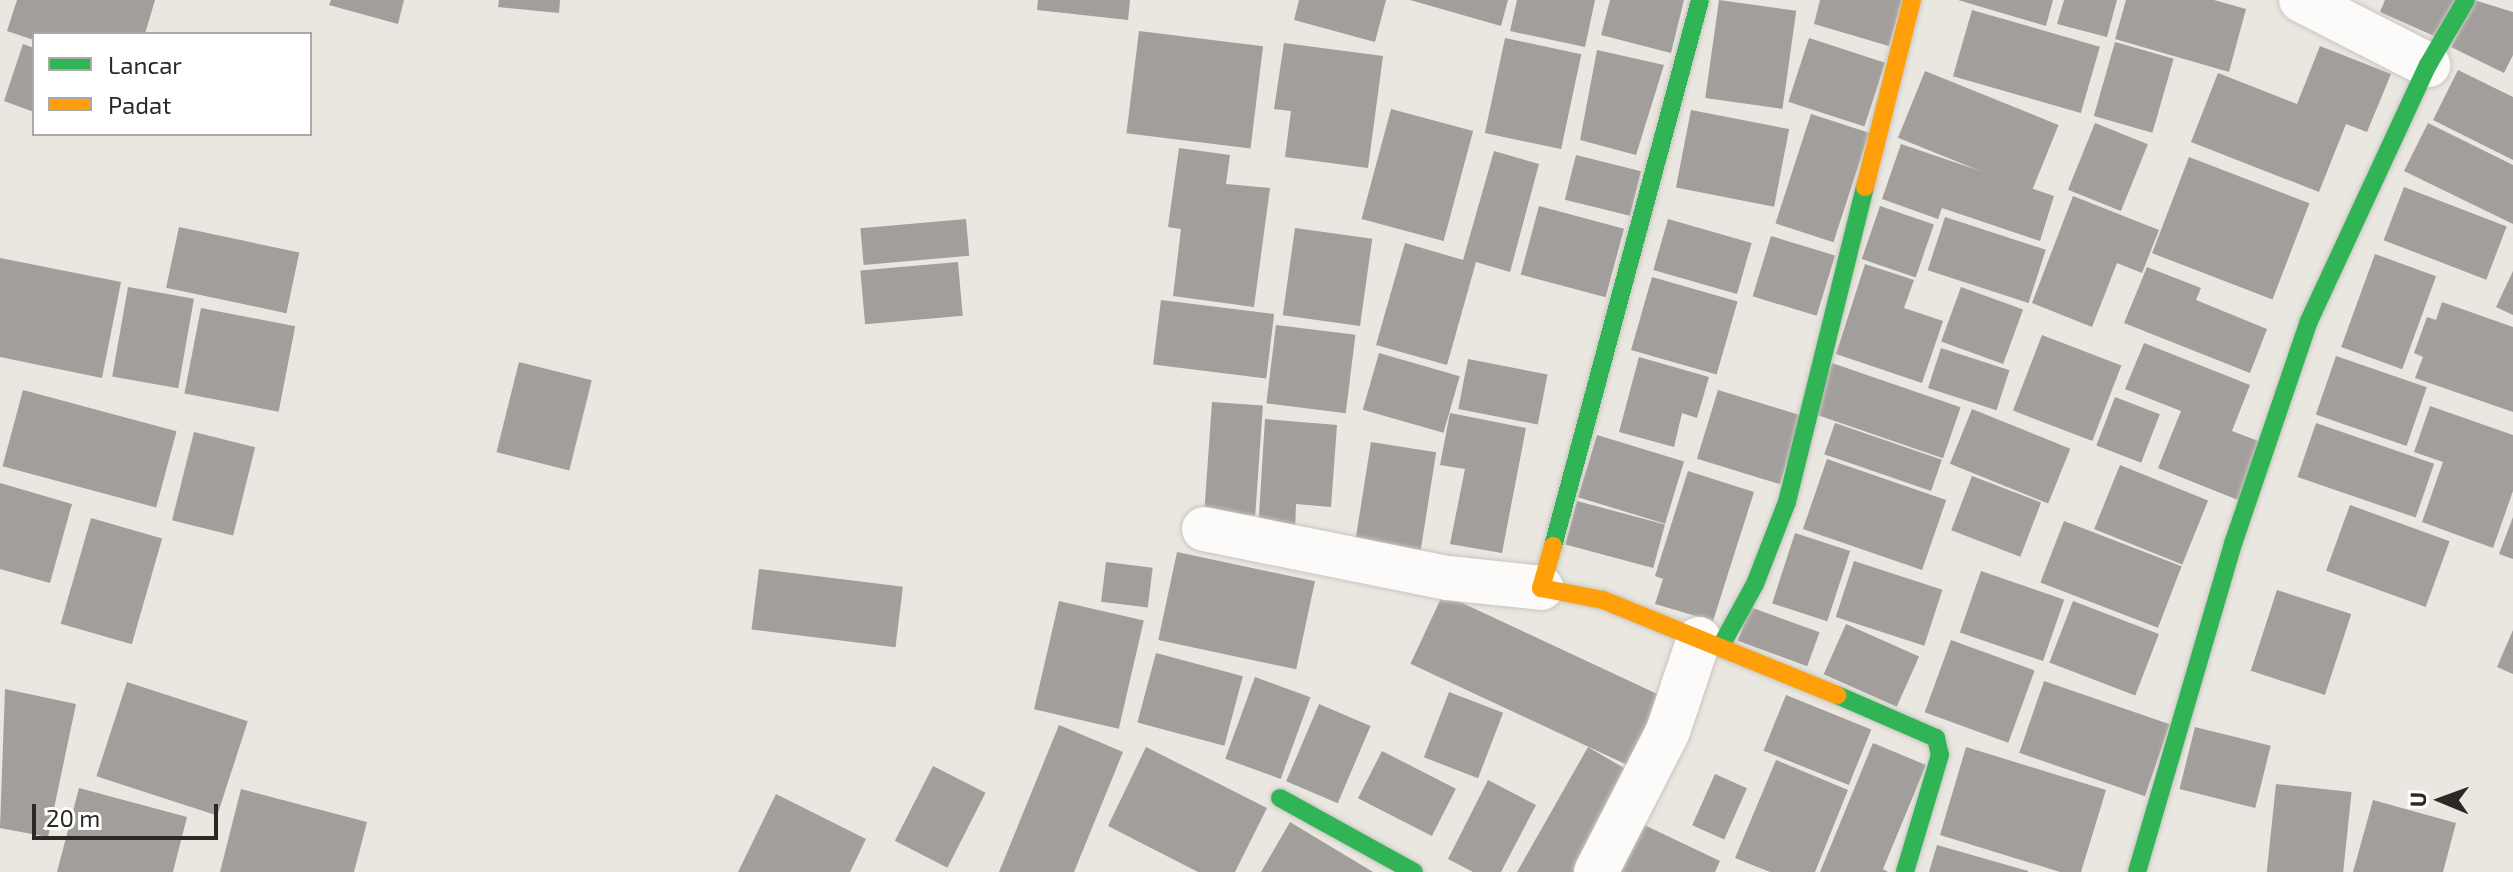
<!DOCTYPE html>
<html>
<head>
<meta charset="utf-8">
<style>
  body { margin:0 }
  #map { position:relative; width:2513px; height:872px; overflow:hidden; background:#eae7e0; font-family:"Exo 2",sans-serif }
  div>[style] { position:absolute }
  .building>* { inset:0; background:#a19e9b; transform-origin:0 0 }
  .roads { filter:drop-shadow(0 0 2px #c7c5c1) drop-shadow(0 0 2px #c7c5c1) }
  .street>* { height:44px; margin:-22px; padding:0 22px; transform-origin:22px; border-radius:22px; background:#fcfbfa }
  .fast>* { height:18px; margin:-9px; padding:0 9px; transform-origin:9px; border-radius:9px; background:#30b455 }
  .slow>* { height:18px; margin:-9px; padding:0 9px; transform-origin:9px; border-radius:9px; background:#ff9f0a }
  span { translate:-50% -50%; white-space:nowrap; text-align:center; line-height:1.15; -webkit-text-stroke:8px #fff; paint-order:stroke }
  .legend { position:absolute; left:32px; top:32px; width:280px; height:104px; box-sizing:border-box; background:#fff; border:2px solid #aaa9a8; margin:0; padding:10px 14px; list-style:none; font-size:24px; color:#2b2925 }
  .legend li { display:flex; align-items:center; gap:16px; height:40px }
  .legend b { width:40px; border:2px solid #aaa9a8 }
  .north { position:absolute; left:2401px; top:760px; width:80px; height:80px; -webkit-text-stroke:6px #fff; paint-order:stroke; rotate:271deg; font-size:22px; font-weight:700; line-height:32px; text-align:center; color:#2b2925 }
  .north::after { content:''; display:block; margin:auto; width:28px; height:36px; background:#2b2925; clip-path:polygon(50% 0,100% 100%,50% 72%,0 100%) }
  .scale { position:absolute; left:32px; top:804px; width:186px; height:36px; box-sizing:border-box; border:4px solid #2b2925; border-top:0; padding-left:10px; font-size:24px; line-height:28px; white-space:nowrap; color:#2b2925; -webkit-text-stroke:6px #fff; paint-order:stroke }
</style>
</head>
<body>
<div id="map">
  <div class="building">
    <div style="clip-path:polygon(17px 0,155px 0,145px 34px,34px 34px,34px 40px,7px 31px)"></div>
    <div style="clip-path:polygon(331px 0,404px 0,398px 24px,329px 5px)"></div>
    <div style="clip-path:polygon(499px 0,560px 0,559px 13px,498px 7px)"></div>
    <div style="clip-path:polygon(1038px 0,1130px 0,1128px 20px,1037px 10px)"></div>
    <div style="clip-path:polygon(1299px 0,1386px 0,1375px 42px,1294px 20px)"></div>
    <div style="clip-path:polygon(1410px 0,1508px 0,1501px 26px)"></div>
    <div style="clip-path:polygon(1517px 0,1595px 0,1585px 47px,1510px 31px)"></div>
    <div style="clip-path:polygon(1610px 0,1684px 0,1671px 53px,1601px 35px)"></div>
    <div style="left:1719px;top:0;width:78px;height:99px;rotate:8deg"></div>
    <div style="clip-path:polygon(1820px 0,1902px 0,1889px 46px,1814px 24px)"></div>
    <div style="clip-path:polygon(1958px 0,2053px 0,2046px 26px)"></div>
    <div style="clip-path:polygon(2064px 0,2117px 0,2107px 37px,2057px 24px)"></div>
    <div style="clip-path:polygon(2126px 0,2214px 0,2246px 9px,2229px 72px,2115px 39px)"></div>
    <div style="clip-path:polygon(2385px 0,2457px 0,2441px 39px,2380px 12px)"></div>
    <div style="clip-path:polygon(2474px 0,2513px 12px,2513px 55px,2504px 73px,2451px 47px)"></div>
    <div style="left:1972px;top:10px;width:133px;height:69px;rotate:16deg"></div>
    <div style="left:1139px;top:31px;width:125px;height:103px;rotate:7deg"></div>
    <div style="left:1505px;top:38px;width:78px;height:97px;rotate:12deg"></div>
    <div style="left:1809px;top:38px;width:80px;height:67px;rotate:18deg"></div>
    <div style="left:2115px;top:42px;width:61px;height:77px;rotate:16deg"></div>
    <div style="clip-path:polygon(1284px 43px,1383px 56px,1368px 168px,1285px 157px,1291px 111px,1274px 109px)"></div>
    <div style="clip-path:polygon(23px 44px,34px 48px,34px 112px,4px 101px)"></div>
    <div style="clip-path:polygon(2320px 46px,2391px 74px,2367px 132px,2346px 124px,2319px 192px,2191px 142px,2218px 73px,2297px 104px)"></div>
    <div style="clip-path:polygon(1597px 50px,1664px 65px,1636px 155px,1580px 140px)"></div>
    <div style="clip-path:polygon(2458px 70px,2513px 97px,2513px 160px,2433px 120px)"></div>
    <div style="left:1925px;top:71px;width:144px;height:72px;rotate:22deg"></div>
    <div style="left:1391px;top:109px;width:85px;height:114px;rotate:15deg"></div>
    <div style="left:1691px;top:110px;width:100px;height:79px;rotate:11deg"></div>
    <div style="left:1811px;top:114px;width:61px;height:115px;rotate:18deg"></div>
    <div style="left:2095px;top:123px;width:57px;height:72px;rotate:22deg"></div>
    <div style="clip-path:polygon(2428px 123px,2513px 165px,2513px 224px,2404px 171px)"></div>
    <div style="clip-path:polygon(1901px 144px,2054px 196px,2040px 241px,1942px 208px,1938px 219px,1882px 199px)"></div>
    <div style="clip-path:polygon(1179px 148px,1230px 155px,1226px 184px,1270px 188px,1254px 307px,1173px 296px,1181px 229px,1168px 227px)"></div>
    <div style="clip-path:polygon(1494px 151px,1539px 164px,1510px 272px,1476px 262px,1447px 365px,1376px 345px,1405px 243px,1463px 260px)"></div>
    <div style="left:1576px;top:155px;width:67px;height:46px;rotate:14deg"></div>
    <div style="left:2189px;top:157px;width:129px;height:103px;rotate:21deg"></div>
    <div style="left:2404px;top:187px;width:110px;height:57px;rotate:21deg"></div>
    <div style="clip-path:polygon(2073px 196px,2159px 230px,2142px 273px,2117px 263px,2092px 327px,2032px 303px)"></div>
    <div style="left:1539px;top:206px;width:88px;height:71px;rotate:15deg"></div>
    <div style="left:1880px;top:206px;width:57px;height:56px;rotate:19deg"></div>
    <div style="left:1945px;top:217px;width:106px;height:56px;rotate:18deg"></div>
    <div style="left:966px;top:219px;width:37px;height:106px;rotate:85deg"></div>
    <div style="left:1668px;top:219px;width:87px;height:53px;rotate:16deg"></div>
    <div style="left:179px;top:227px;width:123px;height:62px;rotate:12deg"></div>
    <div style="left:1295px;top:228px;width:78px;height:88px;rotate:8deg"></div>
    <div style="left:1771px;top:236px;width:67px;height:63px;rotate:17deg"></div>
    <div style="left:2375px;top:254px;width:65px;height:99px;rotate:20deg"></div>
    <div style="clip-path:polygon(0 258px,121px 282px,102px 378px,0 357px)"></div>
    <div style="left:958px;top:262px;width:54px;height:98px;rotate:85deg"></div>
    <div style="clip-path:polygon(1865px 264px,1914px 280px,1904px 308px,1943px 321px,1922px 383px,1836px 354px)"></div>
    <div style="clip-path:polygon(2147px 267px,2201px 288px,2196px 300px,2267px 329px,2250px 373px,2124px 323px)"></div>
    <div style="clip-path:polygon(2513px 271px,2513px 315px,2496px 307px)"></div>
    <div style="left:1652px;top:277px;width:89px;height:76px;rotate:16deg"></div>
    <div style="left:128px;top:287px;width:67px;height:91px;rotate:10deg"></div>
    <div style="left:1961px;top:287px;width:66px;height:58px;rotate:20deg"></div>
    <div style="left:1161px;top:300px;width:114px;height:65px;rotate:7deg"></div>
    <div style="clip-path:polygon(2442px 302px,2513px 327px,2513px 412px,2415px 378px,2423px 357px,2414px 353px,2427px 317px,2436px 320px)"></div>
    <div style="left:201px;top:308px;width:96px;height:87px;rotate:11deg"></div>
    <div style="left:1276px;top:325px;width:80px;height:79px;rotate:7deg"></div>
    <div style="left:2042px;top:335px;width:85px;height:81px;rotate:21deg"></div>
    <div style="clip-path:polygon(2144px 343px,2250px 385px,2232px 431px,2266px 444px,2243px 502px,2158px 468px,2181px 411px,2125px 389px)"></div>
    <div style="left:1941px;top:348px;width:72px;height:42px;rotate:18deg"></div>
    <div style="left:1379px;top:353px;width:84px;height:59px;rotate:16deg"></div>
    <div style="left:2336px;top:356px;width:96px;height:62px;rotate:19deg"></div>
    <div style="clip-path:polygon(1639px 357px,1709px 377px,1697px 418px,1682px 413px,1674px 447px,1619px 432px)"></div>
    <div style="left:1468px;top:359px;width:81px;height:51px;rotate:11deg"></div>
    <div style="left:519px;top:362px;width:75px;height:93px;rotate:14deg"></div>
    <div style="left:1832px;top:363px;width:136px;height:54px;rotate:19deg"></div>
    <div style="left:23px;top:390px;width:159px;height:79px;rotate:15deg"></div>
    <div style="left:1718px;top:390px;width:87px;height:72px;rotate:17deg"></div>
    <div style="left:2115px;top:397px;width:48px;height:52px;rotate:21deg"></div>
    <div style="left:1212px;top:402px;width:51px;height:110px;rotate:4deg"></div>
    <div style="clip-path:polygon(2430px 406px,2513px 435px,2513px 491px,2493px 548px,2422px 522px,2443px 462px,2414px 452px)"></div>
    <div style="left:1972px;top:409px;width:106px;height:59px;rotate:22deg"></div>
    <div style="clip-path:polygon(1450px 413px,1526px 428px,1502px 553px,1450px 544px,1465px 469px,1440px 465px)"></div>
    <div style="clip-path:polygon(1265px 419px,1337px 425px,1331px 507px,1296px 504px,1295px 533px,1258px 531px)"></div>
    <div style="left:1835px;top:423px;width:113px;height:33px;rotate:19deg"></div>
    <div style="left:2316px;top:423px;width:125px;height:57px;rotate:19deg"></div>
    <div style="left:194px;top:432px;width:63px;height:91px;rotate:14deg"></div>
    <div style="left:1597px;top:435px;width:91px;height:65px;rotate:17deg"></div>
    <div style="left:1371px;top:442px;width:66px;height:102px;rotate:9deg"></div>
    <div style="left:1827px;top:459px;width:126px;height:74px;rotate:19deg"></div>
    <div style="left:2120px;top:465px;width:95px;height:69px;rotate:22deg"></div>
    <div style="clip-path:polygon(1688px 471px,1754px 492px,1713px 621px,1655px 604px,1663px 579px,1655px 576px)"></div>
    <div style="left:1972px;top:476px;width:74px;height:58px;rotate:21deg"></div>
    <div style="clip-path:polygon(0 483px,72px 504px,50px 583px,0 569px)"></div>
    <div style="left:1577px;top:501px;width:91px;height:45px;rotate:15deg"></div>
    <div style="left:2350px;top:505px;width:106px;height:70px;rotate:20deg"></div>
    <div style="clip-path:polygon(2513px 517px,2513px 559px,2499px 554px)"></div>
    <div style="left:91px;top:518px;width:74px;height:110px;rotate:16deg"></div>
    <div style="left:2064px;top:521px;width:126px;height:66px;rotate:21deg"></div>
    <div style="left:1795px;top:533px;width:58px;height:74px;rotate:18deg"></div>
    <div style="left:1177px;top:552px;width:141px;height:90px;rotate:12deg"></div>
    <div style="left:1854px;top:561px;width:93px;height:59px;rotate:18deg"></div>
    <div style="left:1106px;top:562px;width:47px;height:40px;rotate:7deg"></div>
    <div style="left:759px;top:569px;width:145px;height:61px;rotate:7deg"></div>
    <div style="left:1981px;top:571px;width:88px;height:65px;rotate:19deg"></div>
    <div style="left:2277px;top:590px;width:78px;height:85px;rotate:18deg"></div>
    <div style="left:1443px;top:594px;width:247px;height:77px;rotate:25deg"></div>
    <div style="left:1059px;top:601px;width:87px;height:111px;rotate:13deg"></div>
    <div style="left:2073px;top:601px;width:92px;height:66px;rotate:21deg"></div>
    <div style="left:1750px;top:607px;width:74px;height:36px;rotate:20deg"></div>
    <div style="left:1846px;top:624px;width:80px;height:55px;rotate:24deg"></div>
    <div style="clip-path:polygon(2513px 630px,2513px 674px,2497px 667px)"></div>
    <div style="left:1951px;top:640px;width:89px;height:77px;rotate:20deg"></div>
    <div style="left:1156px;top:653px;width:90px;height:72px;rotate:15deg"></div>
    <div style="left:1255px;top:677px;width:59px;height:87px;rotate:20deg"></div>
    <div style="left:2044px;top:681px;width:133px;height:76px;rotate:19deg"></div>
    <div style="left:127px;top:682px;width:127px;height:99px;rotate:18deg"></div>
    <div style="clip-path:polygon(5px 689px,76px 704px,48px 837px,0 828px)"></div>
    <div style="left:1449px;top:692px;width:58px;height:70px;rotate:21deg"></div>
    <div style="left:1786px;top:695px;width:92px;height:60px;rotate:22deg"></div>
    <div style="left:1319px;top:704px;width:56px;height:84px;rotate:23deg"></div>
    <div style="clip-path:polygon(1059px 725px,1123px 752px,1074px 872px,999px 872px)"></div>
    <div style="left:2195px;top:727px;width:78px;height:64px;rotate:14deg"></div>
    <div style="clip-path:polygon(1873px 743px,1926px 765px,1883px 869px,1888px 872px,1820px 872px)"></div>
    <div style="clip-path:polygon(1146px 747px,1267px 808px,1235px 872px,1198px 872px,1108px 826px)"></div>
    <div style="clip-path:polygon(1588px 747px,1641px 778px,1588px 872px,1517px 872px)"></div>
    <div style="clip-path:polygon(1966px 747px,2106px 790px,2081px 872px,2060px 872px,1940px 835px)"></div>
    <div style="left:1382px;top:751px;width:83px;height:53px;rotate:27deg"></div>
    <div style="clip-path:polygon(1776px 760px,1848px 790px,1815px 872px,1770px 872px,1735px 858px)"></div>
    <div style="left:933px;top:766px;width:59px;height:84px;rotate:27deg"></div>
    <div style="left:1715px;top:774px;width:35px;height:56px;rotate:24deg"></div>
    <div style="clip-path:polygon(1488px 780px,1536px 805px,1501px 872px,1473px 872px,1448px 859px)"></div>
    <div style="left:2276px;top:784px;width:76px;height:89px;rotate:6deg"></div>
    <div style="clip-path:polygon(79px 788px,187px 817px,173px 872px,57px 872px)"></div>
    <div style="clip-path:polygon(241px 789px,367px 822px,354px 872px,220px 872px)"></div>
    <div style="clip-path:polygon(776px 794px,866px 839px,850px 872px,738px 872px)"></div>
    <div style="clip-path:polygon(2373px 800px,2456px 823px,2443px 872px,2353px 872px)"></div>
    <div style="clip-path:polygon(1290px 822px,1373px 872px,1261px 872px)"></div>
    <div style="clip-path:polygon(1638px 822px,1720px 861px,1715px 872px,1614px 872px)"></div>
    <div style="clip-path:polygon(1937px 845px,2028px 871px,2028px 872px,1929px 872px)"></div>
  </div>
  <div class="roads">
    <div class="street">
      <div style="left:2301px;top:0;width:143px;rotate:27.1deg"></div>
      <div style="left:1204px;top:529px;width:249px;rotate:11.4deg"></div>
      <div style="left:1448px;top:578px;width:94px;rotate:6.1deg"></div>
      <div style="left:1596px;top:872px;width:158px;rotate:-62.9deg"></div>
      <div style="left:1668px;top:731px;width:97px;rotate:-71.4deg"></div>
    </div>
    <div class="fast">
      <div style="left:1553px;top:546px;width:565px;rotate:-74.93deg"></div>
      <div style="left:1722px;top:644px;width:68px;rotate:-61.2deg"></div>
      <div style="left:1755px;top:584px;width:88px;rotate:-68.7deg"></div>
      <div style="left:1787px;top:502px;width:325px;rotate:-76.1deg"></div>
      <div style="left:1837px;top:695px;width:108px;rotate:23.5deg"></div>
      <div style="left:1936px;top:738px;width:17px;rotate:77deg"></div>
      <div style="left:1940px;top:755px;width:122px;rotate:106.7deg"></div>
      <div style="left:1280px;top:798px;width:153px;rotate:28.9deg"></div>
      <div style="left:2137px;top:872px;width:345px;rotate:-73.7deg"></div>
      <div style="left:2234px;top:541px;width:232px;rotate:-71.2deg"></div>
      <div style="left:2309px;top:321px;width:282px;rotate:-65.1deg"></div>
      <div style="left:2428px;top:65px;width:75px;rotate:-59.7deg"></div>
    </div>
    <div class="slow">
      <div style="left:1865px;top:187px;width:193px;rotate:-75.9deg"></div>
      <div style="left:1553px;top:546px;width:44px;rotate:105.9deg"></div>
      <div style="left:1541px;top:588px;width:63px;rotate:11deg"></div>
      <div style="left:1603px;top:600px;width:253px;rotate:22.1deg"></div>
    </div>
  </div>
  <ul class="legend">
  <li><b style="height:10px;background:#30b455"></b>Lancar</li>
  <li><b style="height:10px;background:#ff9f0a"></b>Padat</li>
  </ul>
  <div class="north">U</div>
  <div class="scale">20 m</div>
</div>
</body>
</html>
